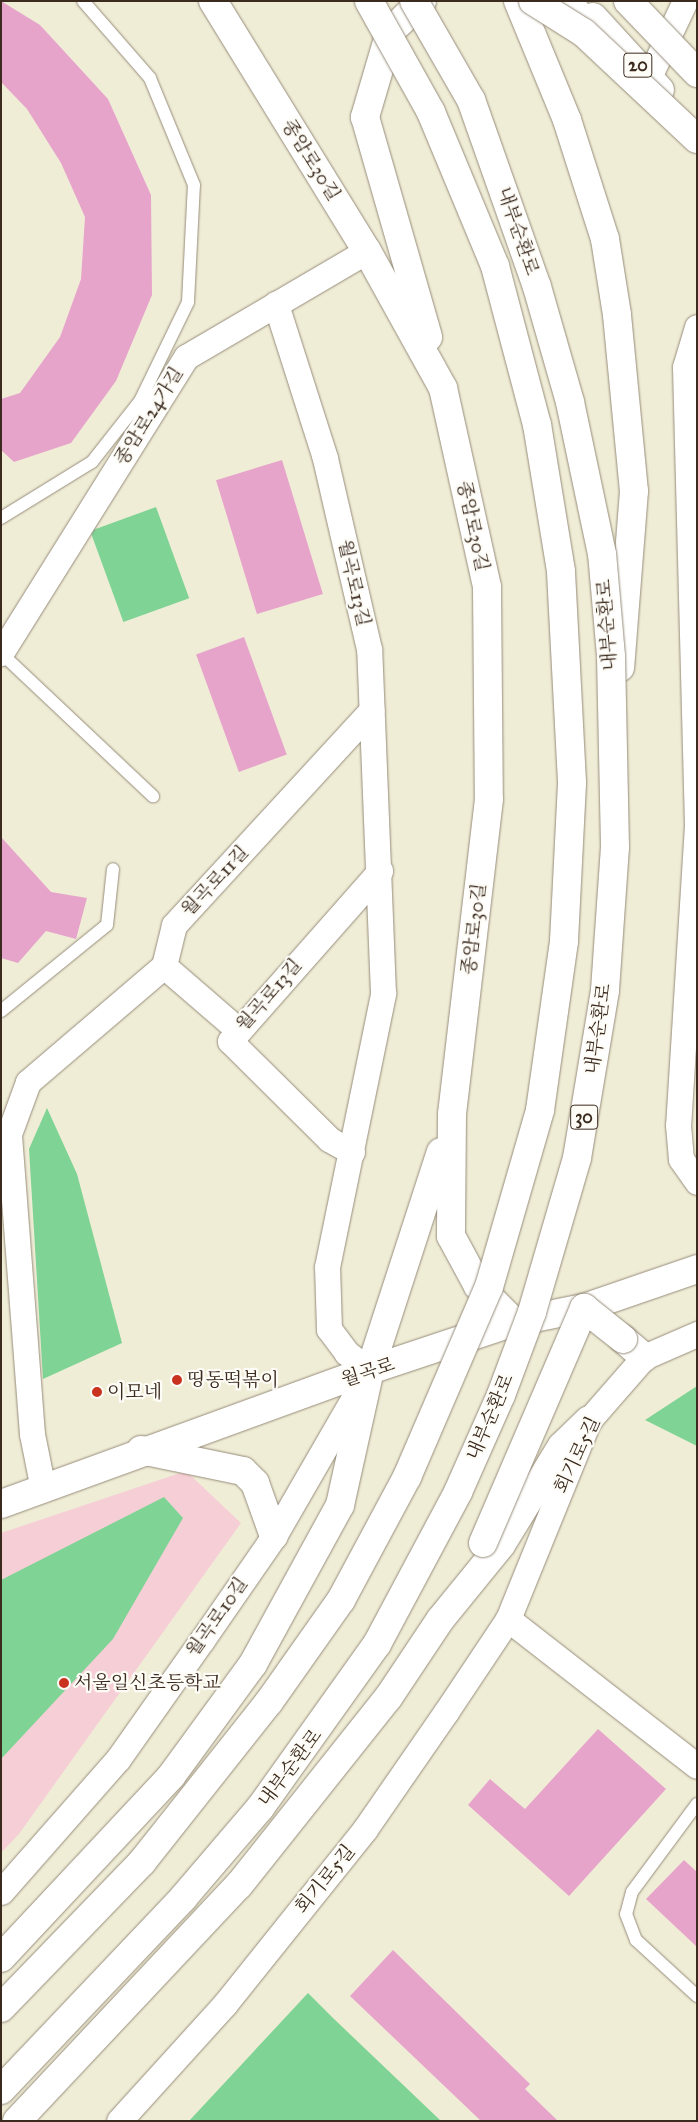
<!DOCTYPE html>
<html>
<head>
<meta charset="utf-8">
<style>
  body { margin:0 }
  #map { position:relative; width:698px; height:2122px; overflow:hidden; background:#f0edd7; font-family:"IM FELL Great Primer","Noto Serif KR",serif }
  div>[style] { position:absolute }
  .built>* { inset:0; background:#f6cfd6 }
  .green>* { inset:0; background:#7fd395; transform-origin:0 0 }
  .pier>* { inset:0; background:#f0edd7 }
  .building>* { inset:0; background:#e7a4cb; transform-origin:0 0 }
  .roads { filter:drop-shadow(0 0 1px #968c7a) drop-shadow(0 0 1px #968c7a) }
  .lane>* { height:12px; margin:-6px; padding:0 6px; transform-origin:6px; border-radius:6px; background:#fff }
  .street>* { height:25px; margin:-12.5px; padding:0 12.5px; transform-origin:12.5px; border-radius:12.5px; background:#fff }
  .secondary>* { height:28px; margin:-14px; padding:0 14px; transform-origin:14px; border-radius:14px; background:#fff }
  .primary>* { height:28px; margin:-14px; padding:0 14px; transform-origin:14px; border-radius:14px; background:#fff }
  .highway>* { height:28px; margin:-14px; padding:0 14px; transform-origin:14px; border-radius:14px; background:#fff }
  .bridges { filter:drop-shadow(0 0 1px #968c7a) drop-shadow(0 0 1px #968c7a) }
  .primary-bridge>* { height:28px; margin:-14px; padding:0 14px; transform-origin:14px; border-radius:14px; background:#fff }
  .highway-bridge>* { height:28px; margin:-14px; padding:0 14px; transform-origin:14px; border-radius:14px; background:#fff }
  .dots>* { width:14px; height:14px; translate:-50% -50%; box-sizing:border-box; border:2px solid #fdfcf7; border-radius:50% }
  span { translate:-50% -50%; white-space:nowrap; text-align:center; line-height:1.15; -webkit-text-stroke:4.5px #fdfcf7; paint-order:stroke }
  .shield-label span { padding:1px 4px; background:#fdfcf7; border:1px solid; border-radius:4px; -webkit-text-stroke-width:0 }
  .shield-label { font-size:18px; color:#3b2a1e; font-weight:700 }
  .street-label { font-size:19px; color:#3b2a1e }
  .poi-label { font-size:19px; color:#3b2a1e }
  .left { translate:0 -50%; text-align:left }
  .frame { position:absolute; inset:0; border:2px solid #3b2a1e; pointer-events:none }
</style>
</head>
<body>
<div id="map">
  <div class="built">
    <div style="clip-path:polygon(186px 1471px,241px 1523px,19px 1834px,1px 1853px,1px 1533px)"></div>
  </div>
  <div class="green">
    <div style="left:156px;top:507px;width:97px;height:70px;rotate:70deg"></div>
    <div style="clip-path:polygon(47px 1108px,77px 1174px,122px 1343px,43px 1379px,29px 1149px)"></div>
    <div style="clip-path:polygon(697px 1386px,697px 1446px,645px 1420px)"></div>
    <div style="clip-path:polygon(164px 1497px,183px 1518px,113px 1639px,1px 1759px,1px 1580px)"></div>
    <div style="clip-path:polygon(308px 1993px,333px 2018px,441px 2121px,189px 2121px)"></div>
  </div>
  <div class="pier">
    <div style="clip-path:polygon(347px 1px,431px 1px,473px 80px,493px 127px,589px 533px,607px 776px,599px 964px,576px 1107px,509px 1363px,452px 1488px,373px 1623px,162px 1910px,1px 2075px,1px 2049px,150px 1899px,261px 1746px,353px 1612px,432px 1481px,487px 1354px,536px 1186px,553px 1095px,578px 675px,576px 565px,558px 496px,489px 330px,448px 201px)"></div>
  </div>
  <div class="building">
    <div style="clip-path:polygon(1px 1px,40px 25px,108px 99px,151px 195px,152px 295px,116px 381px,71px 443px,14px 462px,1px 450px,1px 399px,20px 393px,60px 337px,81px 279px,85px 217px,61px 163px,27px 109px,1px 82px)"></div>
    <div style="left:282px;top:460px;width:140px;height:69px;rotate:73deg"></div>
    <div style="left:244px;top:637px;width:125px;height:51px;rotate:70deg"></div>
    <div style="clip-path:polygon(1px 837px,51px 892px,87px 898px,76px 939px,46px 931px,18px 963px,1px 958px)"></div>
    <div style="clip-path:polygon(598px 1729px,666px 1789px,569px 1896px,468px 1805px,490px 1779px,525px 1809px)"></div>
    <div style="clip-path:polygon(684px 1860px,697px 1872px,697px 1947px,646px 1899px)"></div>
    <div style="clip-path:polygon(393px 1950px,530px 2084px,525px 2089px,558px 2121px,481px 2121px,350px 1996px)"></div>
  </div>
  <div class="roads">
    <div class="lane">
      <div style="left:1px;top:518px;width:107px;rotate:-31.6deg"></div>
      <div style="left:92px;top:462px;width:78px;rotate:-51.8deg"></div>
      <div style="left:140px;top:401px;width:110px;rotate:-64.1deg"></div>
      <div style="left:188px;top:302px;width:117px;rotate:-87.1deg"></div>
      <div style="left:194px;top:185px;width:116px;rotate:-112.4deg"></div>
      <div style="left:150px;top:78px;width:102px;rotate:-131deg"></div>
      <div style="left:1px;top:653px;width:209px;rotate:43.3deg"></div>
      <div style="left:1px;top:1011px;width:136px;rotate:-39.1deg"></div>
      <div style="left:107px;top:925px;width:56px;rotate:-83.9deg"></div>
      <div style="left:697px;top:1804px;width:109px;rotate:126.5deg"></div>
      <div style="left:632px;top:1892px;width:23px;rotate:105deg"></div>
      <div style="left:626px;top:1914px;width:28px;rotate:69deg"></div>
      <div style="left:636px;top:1940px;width:83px;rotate:42.6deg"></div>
    </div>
    <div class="street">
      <div style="left:649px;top:77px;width:84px;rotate:-64.7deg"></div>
      <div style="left:697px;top:327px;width:42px;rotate:106.7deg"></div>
      <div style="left:685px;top:367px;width:458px;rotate:88.5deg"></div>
      <div style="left:697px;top:825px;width:301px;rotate:93.6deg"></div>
      <div style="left:678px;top:1125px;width:34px;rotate:85deg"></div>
      <div style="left:681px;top:1159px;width:28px;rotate:55deg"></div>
      <div style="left:1px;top:653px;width:349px;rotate:-58deg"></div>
      <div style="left:186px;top:357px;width:210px;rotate:-30.4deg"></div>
      <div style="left:164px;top:966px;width:96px;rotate:40.8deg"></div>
      <div style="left:352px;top:1152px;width:26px;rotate:-151deg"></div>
      <div style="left:329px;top:1139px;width:139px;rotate:-135.3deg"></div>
      <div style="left:230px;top:1041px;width:227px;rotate:-48.6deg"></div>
      <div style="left:43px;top:1489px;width:56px;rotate:-101.3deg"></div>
      <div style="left:32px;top:1434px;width:301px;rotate:-94.4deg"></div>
      <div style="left:9px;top:1134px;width:55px;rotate:-69.9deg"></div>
      <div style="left:28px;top:1082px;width:179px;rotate:-40.5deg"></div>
      <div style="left:164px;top:966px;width:42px;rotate:-76.3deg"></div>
      <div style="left:174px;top:925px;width:292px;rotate:-47.4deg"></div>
      <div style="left:508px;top:1619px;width:239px;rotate:37.9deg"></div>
      <div style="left:1px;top:1892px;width:177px;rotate:-48.7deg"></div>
      <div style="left:118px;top:1759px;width:146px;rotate:-54.8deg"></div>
      <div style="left:202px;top:1640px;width:126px;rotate:-55.3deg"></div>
      <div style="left:274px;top:1536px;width:192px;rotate:-60deg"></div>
      <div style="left:370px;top:1370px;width:29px;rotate:-144deg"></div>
      <div style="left:347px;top:1353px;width:30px;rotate:-127deg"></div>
      <div style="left:329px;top:1329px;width:62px;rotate:-91.8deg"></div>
      <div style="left:327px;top:1267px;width:280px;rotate:-78.4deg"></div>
      <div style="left:383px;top:993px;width:344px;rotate:-92.3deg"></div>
      <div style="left:369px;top:649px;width:196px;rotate:-103deg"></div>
      <div style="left:325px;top:458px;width:162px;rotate:-107.7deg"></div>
      <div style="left:119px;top:2121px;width:158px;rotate:-47.8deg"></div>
      <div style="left:225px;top:2004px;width:224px;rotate:-51.3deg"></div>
      <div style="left:365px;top:1829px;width:142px;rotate:-55.3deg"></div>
      <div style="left:446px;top:1712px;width:112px;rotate:-56.3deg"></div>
      <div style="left:508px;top:1619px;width:215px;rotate:-67.9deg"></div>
      <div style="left:589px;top:1420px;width:84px;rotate:-48.9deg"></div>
      <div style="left:644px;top:1357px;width:58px;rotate:-23.5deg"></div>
    </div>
    <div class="secondary">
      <div style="left:141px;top:1450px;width:104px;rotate:11.6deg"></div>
      <div style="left:243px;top:1471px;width:17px;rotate:45deg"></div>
      <div style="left:255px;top:1483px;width:56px;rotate:70.3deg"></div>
    </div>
    <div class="primary">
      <div style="left:213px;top:1px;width:294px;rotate:58.4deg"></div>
      <div style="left:367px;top:251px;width:157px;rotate:61deg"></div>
      <div style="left:443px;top:388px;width:204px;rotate:77.5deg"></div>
      <div style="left:487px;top:587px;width:212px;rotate:89.5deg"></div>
      <div style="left:489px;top:799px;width:317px;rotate:96.7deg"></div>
      <div style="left:452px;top:1114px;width:122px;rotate:90.5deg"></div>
      <div style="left:451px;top:1236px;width:57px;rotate:61.6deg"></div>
      <div style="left:478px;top:1286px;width:51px;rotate:45deg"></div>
      <div style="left:422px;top:1px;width:45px;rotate:135.9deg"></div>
      <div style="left:390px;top:32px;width:89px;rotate:106.4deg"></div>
      <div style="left:365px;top:117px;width:229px;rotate:74deg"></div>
      <div style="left:568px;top:1px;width:51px;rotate:52.9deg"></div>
      <div style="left:593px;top:17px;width:99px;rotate:47.5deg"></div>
      <div style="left:623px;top:1339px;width:28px;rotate:41deg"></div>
      <div style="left:370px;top:1370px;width:229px;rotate:-72deg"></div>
      <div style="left:1px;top:1504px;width:393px;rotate:-20deg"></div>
      <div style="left:370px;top:1370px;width:152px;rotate:-18.4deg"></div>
      <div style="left:514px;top:1322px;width:71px;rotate:-11.3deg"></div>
      <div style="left:584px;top:1308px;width:120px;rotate:-19deg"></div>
    </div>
    <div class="highway">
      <div style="left:518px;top:1px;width:129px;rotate:67.6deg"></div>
      <div style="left:567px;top:120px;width:125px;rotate:72.3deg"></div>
      <div style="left:605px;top:239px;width:77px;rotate:81deg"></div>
      <div style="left:617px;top:315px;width:177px;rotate:84.5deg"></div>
      <div style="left:634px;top:491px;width:177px;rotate:94.5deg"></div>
      <div style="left:1px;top:1958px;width:250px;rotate:-46.9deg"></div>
      <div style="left:172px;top:1775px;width:137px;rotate:-53.9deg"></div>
      <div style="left:253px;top:1664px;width:181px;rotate:-61.3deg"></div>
      <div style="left:340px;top:1505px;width:138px;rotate:-77.5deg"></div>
      <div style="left:17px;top:2121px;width:324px;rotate:-46.8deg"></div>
      <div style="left:239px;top:1885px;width:239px;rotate:-51.5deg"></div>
      <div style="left:388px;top:1698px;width:94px;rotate:-56.3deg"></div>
      <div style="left:440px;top:1620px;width:97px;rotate:-50.9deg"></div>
      <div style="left:501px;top:1545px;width:116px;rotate:-58.4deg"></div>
      <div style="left:562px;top:1446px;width:37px;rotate:-44deg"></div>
    </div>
  </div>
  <div class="bridges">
    <div class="primary-bridge">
      <div style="left:584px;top:1308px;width:50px;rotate:38.5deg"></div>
    </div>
    <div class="highway-bridge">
      <div style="left:533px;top:1px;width:60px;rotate:32.1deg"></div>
      <div style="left:584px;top:33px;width:155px;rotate:43.2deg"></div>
      <div style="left:628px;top:1px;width:100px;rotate:46.2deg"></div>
      <div style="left:483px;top:1543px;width:256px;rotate:-66.7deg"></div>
      <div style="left:1px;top:2008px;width:203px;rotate:-46deg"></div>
      <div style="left:142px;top:1862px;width:204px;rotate:-51.6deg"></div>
      <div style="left:269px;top:1702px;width:125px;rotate:-54.8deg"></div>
      <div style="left:341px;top:1600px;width:140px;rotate:-61.8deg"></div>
      <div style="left:407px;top:1477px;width:207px;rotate:-66.7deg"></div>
      <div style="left:489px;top:1287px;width:184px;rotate:-73.9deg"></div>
      <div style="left:540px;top:1110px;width:171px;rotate:-81.9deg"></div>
      <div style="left:564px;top:941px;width:159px;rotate:-87.1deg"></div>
      <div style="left:572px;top:782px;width:211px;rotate:-93deg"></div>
      <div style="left:561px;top:571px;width:148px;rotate:-99.3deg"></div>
      <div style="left:537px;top:425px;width:164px;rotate:-104.8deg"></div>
      <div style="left:495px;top:266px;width:167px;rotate:-112.6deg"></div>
      <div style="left:431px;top:112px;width:127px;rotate:-119.2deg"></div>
      <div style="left:1px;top:2090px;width:265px;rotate:-46.5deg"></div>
      <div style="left:183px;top:1898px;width:118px;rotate:-49.5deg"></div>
      <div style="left:260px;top:1808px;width:201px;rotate:-54.5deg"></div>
      <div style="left:377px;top:1644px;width:172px;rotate:-61.9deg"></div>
      <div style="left:458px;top:1492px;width:106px;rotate:-66.1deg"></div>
      <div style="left:501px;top:1395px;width:89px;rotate:-69.5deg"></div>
      <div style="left:532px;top:1312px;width:160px;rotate:-73.7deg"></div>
      <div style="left:577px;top:1158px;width:170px;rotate:-80.5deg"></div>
      <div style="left:605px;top:990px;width:143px;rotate:-86deg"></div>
      <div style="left:615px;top:847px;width:191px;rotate:-91.2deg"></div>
      <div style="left:611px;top:656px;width:102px;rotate:-95deg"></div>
      <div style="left:602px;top:554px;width:155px;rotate:-101.9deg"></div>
      <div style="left:570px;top:402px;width:120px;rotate:-106deg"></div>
      <div style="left:537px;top:287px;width:198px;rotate:-109.4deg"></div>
      <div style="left:471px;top:100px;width:114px;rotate:-119.9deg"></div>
    </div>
  </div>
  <div class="dots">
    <div style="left:177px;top:1380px;background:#c8321e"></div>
    <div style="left:97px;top:1392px;background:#c8321e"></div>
    <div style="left:64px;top:1683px;background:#c8321e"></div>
  </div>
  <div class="shield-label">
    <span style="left:638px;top:65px">20</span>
    <span style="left:584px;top:1117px">30</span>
  </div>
  <div class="street-label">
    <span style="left:311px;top:160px;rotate:58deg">종암로30길</span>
    <span style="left:518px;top:231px;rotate:71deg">내부순환로</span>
    <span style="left:149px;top:416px;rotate:-58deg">종암로24가길</span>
    <span style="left:473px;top:526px;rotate:78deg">종암로30길</span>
    <span style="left:354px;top:583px;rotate:77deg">월곡로13길</span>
    <span style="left:607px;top:625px;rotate:-94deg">내부순환로</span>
    <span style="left:215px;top:881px;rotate:-47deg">월곡로11길</span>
    <span style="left:474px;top:929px;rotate:-83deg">종암로30길</span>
    <span style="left:269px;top:995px;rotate:-49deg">월곡로13길</span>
    <span style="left:598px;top:1029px;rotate:-82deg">내부순환로</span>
    <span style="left:368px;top:1372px;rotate:-18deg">월곡로</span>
    <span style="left:490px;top:1417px;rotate:-67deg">내부순환로</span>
    <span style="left:577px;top:1455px;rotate:-65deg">회기로5길</span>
    <span style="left:217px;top:1617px;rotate:-55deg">월곡로10길</span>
    <span style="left:290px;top:1768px;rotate:-53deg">내부순환로</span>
    <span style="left:325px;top:1879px;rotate:-51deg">회기로5길</span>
  </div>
  <div class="poi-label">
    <span class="left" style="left:187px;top:1380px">띵동떡볶이</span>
    <span class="left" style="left:107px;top:1392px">이모네</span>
    <span class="left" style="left:74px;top:1683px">서울일신초등학교</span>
  </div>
  <div class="frame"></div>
</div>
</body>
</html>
